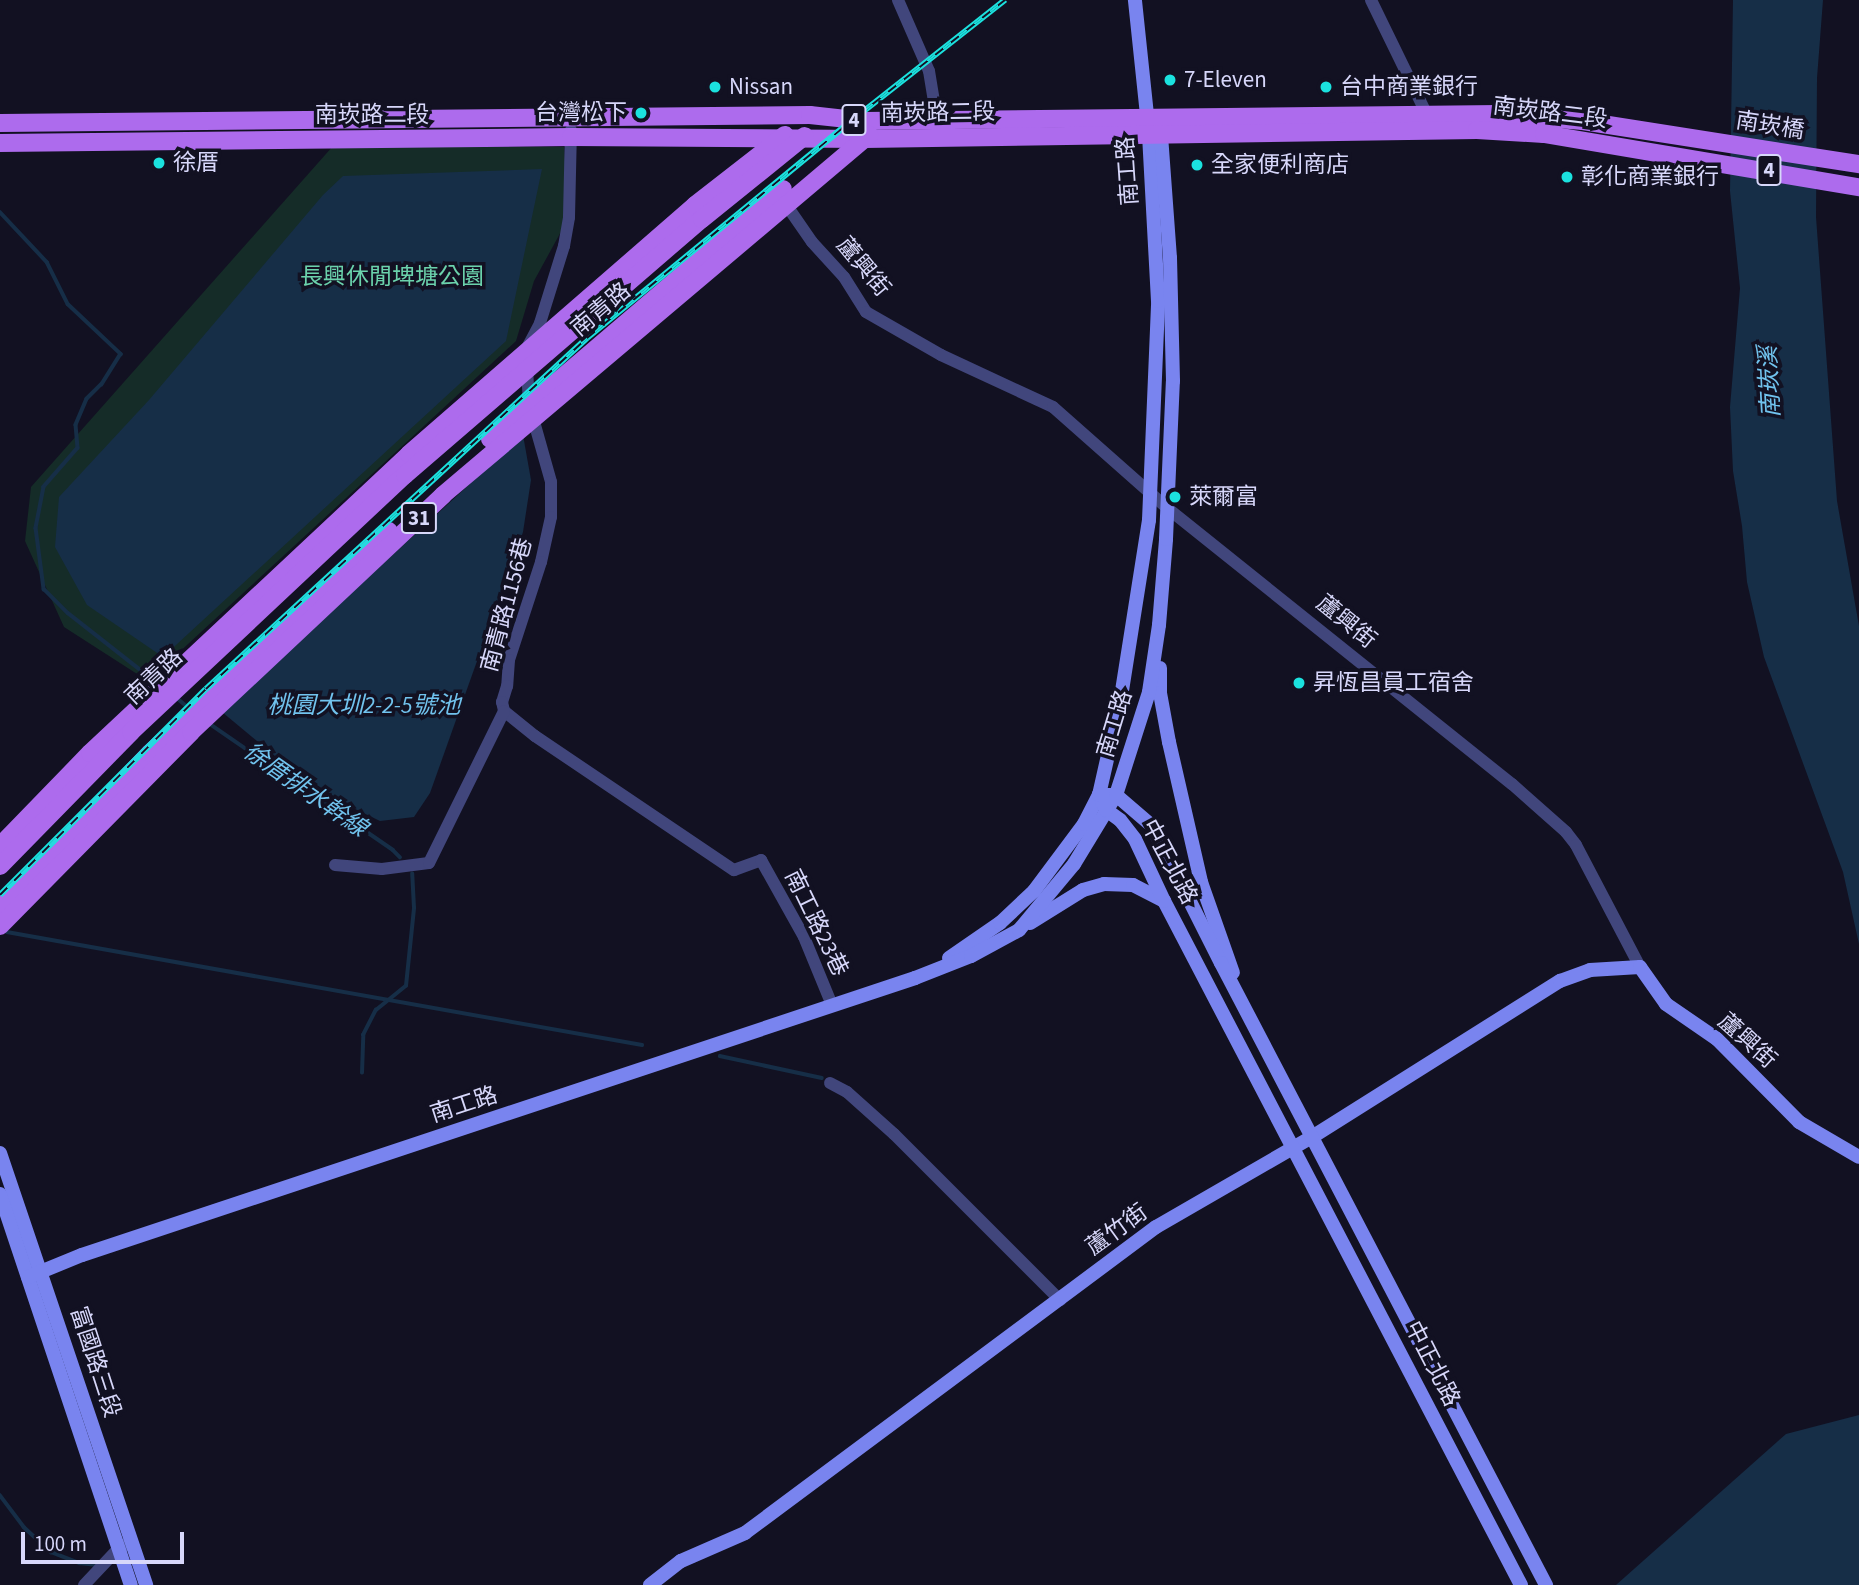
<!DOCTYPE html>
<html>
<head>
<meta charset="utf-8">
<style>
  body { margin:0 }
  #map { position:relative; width:1859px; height:1585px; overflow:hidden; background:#121122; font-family:"Source Sans 3","Noto Sans TC",sans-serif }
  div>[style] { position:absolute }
  .green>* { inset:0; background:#152c28 }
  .water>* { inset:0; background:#162e47 }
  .stream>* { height:3.5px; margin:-1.75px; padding:0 1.75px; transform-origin:1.75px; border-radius:1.75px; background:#162e47 }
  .street>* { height:12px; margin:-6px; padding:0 6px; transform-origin:6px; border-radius:6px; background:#41467c }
  .secondary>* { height:14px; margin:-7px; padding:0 7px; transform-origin:7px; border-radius:7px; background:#7984ef }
  .primary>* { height:18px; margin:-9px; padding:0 9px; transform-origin:9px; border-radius:9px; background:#ad6bed }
  .rail>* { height:6px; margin-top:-3px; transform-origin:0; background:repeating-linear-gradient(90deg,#121122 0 10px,#1be2df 0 20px); box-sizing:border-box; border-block:2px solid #1be2df }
  .dots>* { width:19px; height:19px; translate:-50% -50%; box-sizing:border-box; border:4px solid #121122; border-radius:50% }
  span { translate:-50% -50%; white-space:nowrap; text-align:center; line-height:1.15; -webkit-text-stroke:7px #121122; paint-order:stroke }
  .shield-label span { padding:2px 5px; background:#121122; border:2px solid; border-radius:5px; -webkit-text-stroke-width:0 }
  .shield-label { font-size:21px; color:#d7d7fa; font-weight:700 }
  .poi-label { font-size:23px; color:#d7d7fa }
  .left { translate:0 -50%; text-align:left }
  .right { translate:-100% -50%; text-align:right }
  .street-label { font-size:23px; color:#d7d7fa }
  .park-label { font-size:23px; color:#6bd2ac }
  .water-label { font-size:24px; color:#71c3ee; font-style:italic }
  .scale { position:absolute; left:21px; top:1532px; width:163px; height:32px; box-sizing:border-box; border:4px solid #d7d7fa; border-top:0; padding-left:9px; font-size:21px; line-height:24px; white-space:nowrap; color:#d7d7fa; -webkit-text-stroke:5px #121122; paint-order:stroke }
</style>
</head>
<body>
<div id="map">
  <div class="green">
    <div style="clip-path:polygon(333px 146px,564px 147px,569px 217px,534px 281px,516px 341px,148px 681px,64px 627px,25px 541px,31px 487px)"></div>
  </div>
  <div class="water">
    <div style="clip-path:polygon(1733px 0,1823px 0,1817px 78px,1816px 217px,1837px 501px,1859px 626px,1859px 944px,1843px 872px,1764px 657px,1747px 582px,1742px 526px,1733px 471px,1730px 407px,1740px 288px,1730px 191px)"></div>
    <div style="clip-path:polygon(542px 169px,506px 341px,163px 657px,87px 605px,55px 547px,59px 497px,149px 400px,323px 195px,343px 176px)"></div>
    <div style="clip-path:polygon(523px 435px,531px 480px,523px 532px,430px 793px,414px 817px,380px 821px,347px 805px,281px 761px,222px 712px)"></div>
    <div style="clip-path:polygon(1859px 1415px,1859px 1585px,1616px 1585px,1786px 1434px)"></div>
  </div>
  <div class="stream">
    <div style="left:0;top:212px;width:69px;rotate:46.8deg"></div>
    <div style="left:47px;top:262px;width:47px;rotate:63.4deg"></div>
    <div style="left:68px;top:304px;width:73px;rotate:43.3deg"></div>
    <div style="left:121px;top:354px;width:36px;rotate:122deg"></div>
    <div style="left:102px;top:384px;width:21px;rotate:135deg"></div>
    <div style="left:87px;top:399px;width:28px;rotate:113deg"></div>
    <div style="left:76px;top:425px;width:23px;rotate:85deg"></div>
    <div style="left:78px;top:448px;width:52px;rotate:131.1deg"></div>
    <div style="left:44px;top:487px;width:42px;rotate:101deg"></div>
    <div style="left:36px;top:528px;width:62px;rotate:82.5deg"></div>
    <div style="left:44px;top:589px;width:34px;rotate:45deg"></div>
    <div style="left:68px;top:613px;width:112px;rotate:38.1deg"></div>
    <div style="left:177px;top:698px;width:16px;rotate:40deg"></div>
    <div style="left:210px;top:724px;width:222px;rotate:34.5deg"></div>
    <div style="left:393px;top:850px;width:10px;rotate:45deg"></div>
    <div style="left:7px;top:932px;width:645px;rotate:10.09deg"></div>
    <div style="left:720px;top:1056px;width:104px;rotate:12.2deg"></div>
    <div style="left:362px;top:1073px;width:38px;rotate:-88deg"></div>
    <div style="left:363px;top:1035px;width:28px;rotate:-63deg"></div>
    <div style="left:376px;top:1010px;width:38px;rotate:-39deg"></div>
    <div style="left:406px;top:986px;width:78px;rotate:-84.1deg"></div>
    <div style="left:414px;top:908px;width:34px;rotate:-93deg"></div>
    <div style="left:0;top:1495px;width:40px;rotate:53deg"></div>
    <div style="left:24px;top:1527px;width:37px;rotate:43deg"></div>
    <div style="left:51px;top:1552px;width:31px;rotate:21deg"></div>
    <div style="left:80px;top:1563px;width:17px;rotate:7deg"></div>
  </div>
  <div class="street">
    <div style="left:898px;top:0;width:77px;rotate:66.4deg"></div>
    <div style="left:929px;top:71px;width:50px;rotate:80.7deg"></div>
    <div style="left:1371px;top:0;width:128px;rotate:64deg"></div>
    <div style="left:785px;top:203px;width:47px;rotate:55.3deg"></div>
    <div style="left:812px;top:242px;width:47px;rotate:47.6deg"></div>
    <div style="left:844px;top:277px;width:41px;rotate:57.8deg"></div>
    <div style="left:866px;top:312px;width:86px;rotate:29.8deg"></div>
    <div style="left:941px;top:355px;width:123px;rotate:24.9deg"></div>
    <div style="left:1053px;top:407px;width:151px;rotate:41.5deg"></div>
    <div style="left:1166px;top:507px;width:443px;rotate:38.7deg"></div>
    <div style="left:1512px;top:784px;width:72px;rotate:41.6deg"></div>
    <div style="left:1566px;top:832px;width:16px;rotate:52deg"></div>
    <div style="left:1576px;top:845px;width:138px;rotate:62.3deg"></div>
    <div style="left:528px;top:346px;width:26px;rotate:-62deg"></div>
    <div style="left:540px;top:323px;width:81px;rotate:-72.7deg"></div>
    <div style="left:564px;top:246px;width:29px;rotate:-80deg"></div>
    <div style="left:569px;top:217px;width:87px;rotate:-88.7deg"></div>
    <div style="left:527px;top:367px;width:37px;rotate:87deg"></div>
    <div style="left:529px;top:404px;width:81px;rotate:74.2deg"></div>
    <div style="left:551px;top:482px;width:35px;rotate:90deg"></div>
    <div style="left:551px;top:517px;width:46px;rotate:102.5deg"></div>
    <div style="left:541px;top:562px;width:103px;rotate:108.1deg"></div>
    <div style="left:509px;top:660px;width:26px;rotate:94deg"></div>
    <div style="left:507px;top:686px;width:17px;rotate:107deg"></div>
    <div style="left:502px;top:702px;width:9px;rotate:77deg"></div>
    <div style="left:504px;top:711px;width:40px;rotate:39deg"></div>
    <div style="left:535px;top:736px;width:240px;rotate:34deg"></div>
    <div style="left:734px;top:870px;width:29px;rotate:-20deg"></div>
    <div style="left:761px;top:860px;width:88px;rotate:60.8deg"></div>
    <div style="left:804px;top:937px;width:74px;rotate:67.6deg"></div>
    <div style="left:335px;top:865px;width:47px;rotate:4.9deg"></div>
    <div style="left:382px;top:869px;width:47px;rotate:-7.3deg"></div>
    <div style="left:429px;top:863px;width:169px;rotate:-63.7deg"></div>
    <div style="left:830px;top:1083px;width:19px;rotate:28deg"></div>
    <div style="left:847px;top:1092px;width:63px;rotate:41.8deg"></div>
    <div style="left:894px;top:1134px;width:235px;rotate:45deg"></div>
    <div style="left:84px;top:1585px;width:51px;rotate:-46.6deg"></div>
    <div style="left:119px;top:1548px;width:7px;rotate:-27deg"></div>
  </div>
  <div class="secondary">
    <div style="left:1160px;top:668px;width:25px;rotate:90deg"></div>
    <div style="left:1160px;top:693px;width:50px;rotate:79.6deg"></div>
    <div style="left:1169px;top:742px;width:144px;rotate:77.1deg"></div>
    <div style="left:1201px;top:882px;width:96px;rotate:70.6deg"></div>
    <div style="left:1030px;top:923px;width:62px;rotate:-31.9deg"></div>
    <div style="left:1083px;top:890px;width:22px;rotate:-16deg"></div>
    <div style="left:1104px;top:884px;width:29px;rotate:2deg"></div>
    <div style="left:1133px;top:885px;width:35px;rotate:27deg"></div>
    <div style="left:949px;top:958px;width:62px;rotate:-34.5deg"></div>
    <div style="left:1000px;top:923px;width:47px;rotate:-43.3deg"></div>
    <div style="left:1034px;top:891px;width:84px;rotate:-53.3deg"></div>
    <div style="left:1084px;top:824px;width:33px;rotate:-63deg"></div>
    <div style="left:1099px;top:795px;width:100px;rotate:-77.3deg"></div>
    <div style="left:1121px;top:697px;width:179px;rotate:-81deg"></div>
    <div style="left:1149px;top:520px;width:219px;rotate:-87.6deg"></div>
    <div style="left:1158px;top:301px;width:167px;rotate:-93.1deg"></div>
    <div style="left:1149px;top:134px;width:135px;rotate:-96deg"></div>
    <div style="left:0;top:1153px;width:456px;rotate:71.3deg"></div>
    <div style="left:0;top:1194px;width:412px;rotate:71.5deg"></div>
    <div style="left:28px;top:1277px;width:58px;rotate:-22.2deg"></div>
    <div style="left:82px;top:1255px;width:878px;rotate:-18.39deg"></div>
    <div style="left:915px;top:978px;width:60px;rotate:-21.4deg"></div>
    <div style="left:971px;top:956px;width:55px;rotate:-28.4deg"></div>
    <div style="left:1019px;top:930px;width:86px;rotate:-50.2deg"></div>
    <div style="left:1074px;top:864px;width:81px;rotate:-58.7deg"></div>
    <div style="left:1116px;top:795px;width:108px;rotate:-72.2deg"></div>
    <div style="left:1149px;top:692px;width:68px;rotate:-81.5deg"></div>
    <div style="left:1159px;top:625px;width:86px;rotate:-85.3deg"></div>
    <div style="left:1166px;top:539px;width:158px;rotate:-87.5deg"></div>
    <div style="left:1173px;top:381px;width:123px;rotate:-91.4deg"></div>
    <div style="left:1170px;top:258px;width:123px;rotate:-94.2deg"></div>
    <div style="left:1161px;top:135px;width:10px;rotate:-127deg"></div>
    <div style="left:650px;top:1585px;width:39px;rotate:-38deg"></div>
    <div style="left:681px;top:1561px;width:70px;rotate:-23.6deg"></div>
    <div style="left:745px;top:1533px;width:512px;rotate:-36.67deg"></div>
    <div style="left:1156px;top:1227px;width:180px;rotate:-30deg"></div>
    <div style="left:1312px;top:1137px;width:293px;rotate:-32.2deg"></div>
    <div style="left:1560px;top:981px;width:32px;rotate:-20deg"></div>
    <div style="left:1590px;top:970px;width:50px;rotate:-3.4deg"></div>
    <div style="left:1640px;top:967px;width:45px;rotate:54.9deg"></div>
    <div style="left:1666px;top:1004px;width:62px;rotate:34.5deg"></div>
    <div style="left:1717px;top:1039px;width:117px;rotate:45.3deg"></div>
    <div style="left:1799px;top:1122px;width:69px;rotate:30.3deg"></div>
    <div style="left:1521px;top:1585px;width:772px;rotate:-117.56deg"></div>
    <div style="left:1164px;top:901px;width:68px;rotate:-115.1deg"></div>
    <div style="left:1135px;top:839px;width:24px;rotate:-128deg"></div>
    <div style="left:1120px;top:820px;width:17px;rotate:-144deg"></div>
    <div style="left:1106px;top:810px;width:17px;rotate:-115deg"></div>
    <div style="left:1099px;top:795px;width:17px"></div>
    <div style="left:1116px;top:795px;width:48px;rotate:40.7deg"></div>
    <div style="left:1152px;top:826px;width:153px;rotate:63.3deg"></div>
    <div style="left:1221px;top:963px;width:702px;rotate:62.41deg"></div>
  </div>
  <div class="primary">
    <div style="left:0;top:123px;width:810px;rotate:-0.57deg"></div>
    <div style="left:810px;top:115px;width:54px;rotate:6.3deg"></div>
    <div style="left:864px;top:121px;width:635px;rotate:-0.63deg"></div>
    <div style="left:1499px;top:114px;width:84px;rotate:4.8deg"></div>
    <div style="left:1583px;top:121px;width:279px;rotate:8.9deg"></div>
    <div style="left:0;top:143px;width:571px;rotate:-0.6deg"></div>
    <div style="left:571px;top:137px;width:293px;rotate:0.4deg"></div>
    <div style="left:864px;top:139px;width:613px;rotate:-0.84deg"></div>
    <div style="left:1477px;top:130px;width:67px;rotate:3.4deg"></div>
    <div style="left:1544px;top:134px;width:319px;rotate:9.6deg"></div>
    <div style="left:490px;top:439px;width:385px;rotate:-40.5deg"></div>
    <div style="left:0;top:846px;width:129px;rotate:-45.9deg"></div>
    <div style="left:90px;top:753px;width:437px;rotate:-43.1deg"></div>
    <div style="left:409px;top:454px;width:379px;rotate:-41deg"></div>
    <div style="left:695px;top:205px;width:114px;rotate:-37.9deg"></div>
    <div style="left:0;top:866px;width:187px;rotate:-45.6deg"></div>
    <div style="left:131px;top:732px;width:376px;rotate:-43.2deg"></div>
    <div style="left:405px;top:475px;width:392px;rotate:-40.8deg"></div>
    <div style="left:702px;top:219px;width:132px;rotate:-38.9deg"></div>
    <div style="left:0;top:909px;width:216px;rotate:-46.1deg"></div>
    <div style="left:150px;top:753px;width:326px;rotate:-42.9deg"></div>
    <div style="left:0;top:926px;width:272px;rotate:-45.4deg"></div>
    <div style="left:191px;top:732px;width:346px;rotate:-43.2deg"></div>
    <div style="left:443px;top:495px;width:558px;rotate:-40.2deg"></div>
  </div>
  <div class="rail">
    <div style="left:0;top:895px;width:291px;rotate:-45deg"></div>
    <div style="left:206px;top:689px;width:518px;rotate:-42.65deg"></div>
    <div style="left:587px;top:338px;width:329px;rotate:-39.4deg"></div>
    <div style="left:841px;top:129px;width:209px;rotate:-38.2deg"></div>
  </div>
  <div class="dots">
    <div style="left:1170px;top:80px;background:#1be2df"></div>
    <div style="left:715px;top:87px;background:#1be2df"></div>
    <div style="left:1326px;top:87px;background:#1be2df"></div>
    <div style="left:641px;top:113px;background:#1be2df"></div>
    <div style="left:159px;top:163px;background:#1be2df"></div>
    <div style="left:1197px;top:165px;background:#1be2df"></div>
    <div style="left:1567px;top:177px;background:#1be2df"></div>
    <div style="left:1175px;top:497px;background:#1be2df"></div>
    <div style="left:1299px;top:683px;background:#1be2df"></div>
  </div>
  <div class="shield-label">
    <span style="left:854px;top:120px">4</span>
    <span style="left:1769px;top:170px">4</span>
    <span style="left:419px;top:518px">31</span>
  </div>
  <div class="poi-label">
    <span class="left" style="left:1184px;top:80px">7-Eleven</span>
    <span class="left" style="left:729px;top:87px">Nissan</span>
    <span class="left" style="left:1340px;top:87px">台中商業銀行</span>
    <span class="right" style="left:627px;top:113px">台灣松下</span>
    <span class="left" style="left:173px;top:163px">徐厝</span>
    <span class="left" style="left:1211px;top:165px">全家便利商店</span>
    <span class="left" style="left:1581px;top:177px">彰化商業銀行</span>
    <span class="left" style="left:1189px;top:497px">萊爾富</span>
    <span class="left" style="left:1313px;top:683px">昇恆昌員工宿舍</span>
  </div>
  <div class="street-label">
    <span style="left:938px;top:113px;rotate:-1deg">南崁路二段</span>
    <span style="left:1550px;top:113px;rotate:7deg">南崁路二段</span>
    <span style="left:372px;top:115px">南崁路二段</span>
    <span style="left:1770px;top:126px;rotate:9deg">南崁橋</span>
    <span style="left:1128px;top:171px;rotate:-94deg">南工路</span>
    <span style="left:863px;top:267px;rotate:50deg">蘆興街</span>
    <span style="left:601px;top:310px;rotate:-40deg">南青路</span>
    <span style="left:507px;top:605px;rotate:-75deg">南青路1156巷</span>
    <span style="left:1346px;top:622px;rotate:39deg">蘆興街</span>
    <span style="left:154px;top:677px;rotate:-43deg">南青路</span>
    <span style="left:1115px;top:724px;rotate:-73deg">南工路</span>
    <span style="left:1169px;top:862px;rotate:62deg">中正北路</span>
    <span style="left:816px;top:923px;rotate:64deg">南工路23巷</span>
    <span style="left:1747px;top:1041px;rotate:42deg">蘆興街</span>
    <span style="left:464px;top:1105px;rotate:-18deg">南工路</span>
    <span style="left:1117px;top:1230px;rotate:-36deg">蘆竹街</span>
    <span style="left:95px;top:1362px;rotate:72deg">富國路三段</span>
    <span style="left:1432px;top:1364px;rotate:63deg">中正北路</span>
  </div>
  <div class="park-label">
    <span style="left:392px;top:277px">長興休閒埤塘公園</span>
  </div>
  <div class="water-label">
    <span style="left:1770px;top:382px;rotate:-93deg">南崁溪</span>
    <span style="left:364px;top:706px">桃園大圳2-2-5號池</span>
    <span style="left:305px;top:790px;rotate:35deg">徐厝排水幹線</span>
  </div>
  <div class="scale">100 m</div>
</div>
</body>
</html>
